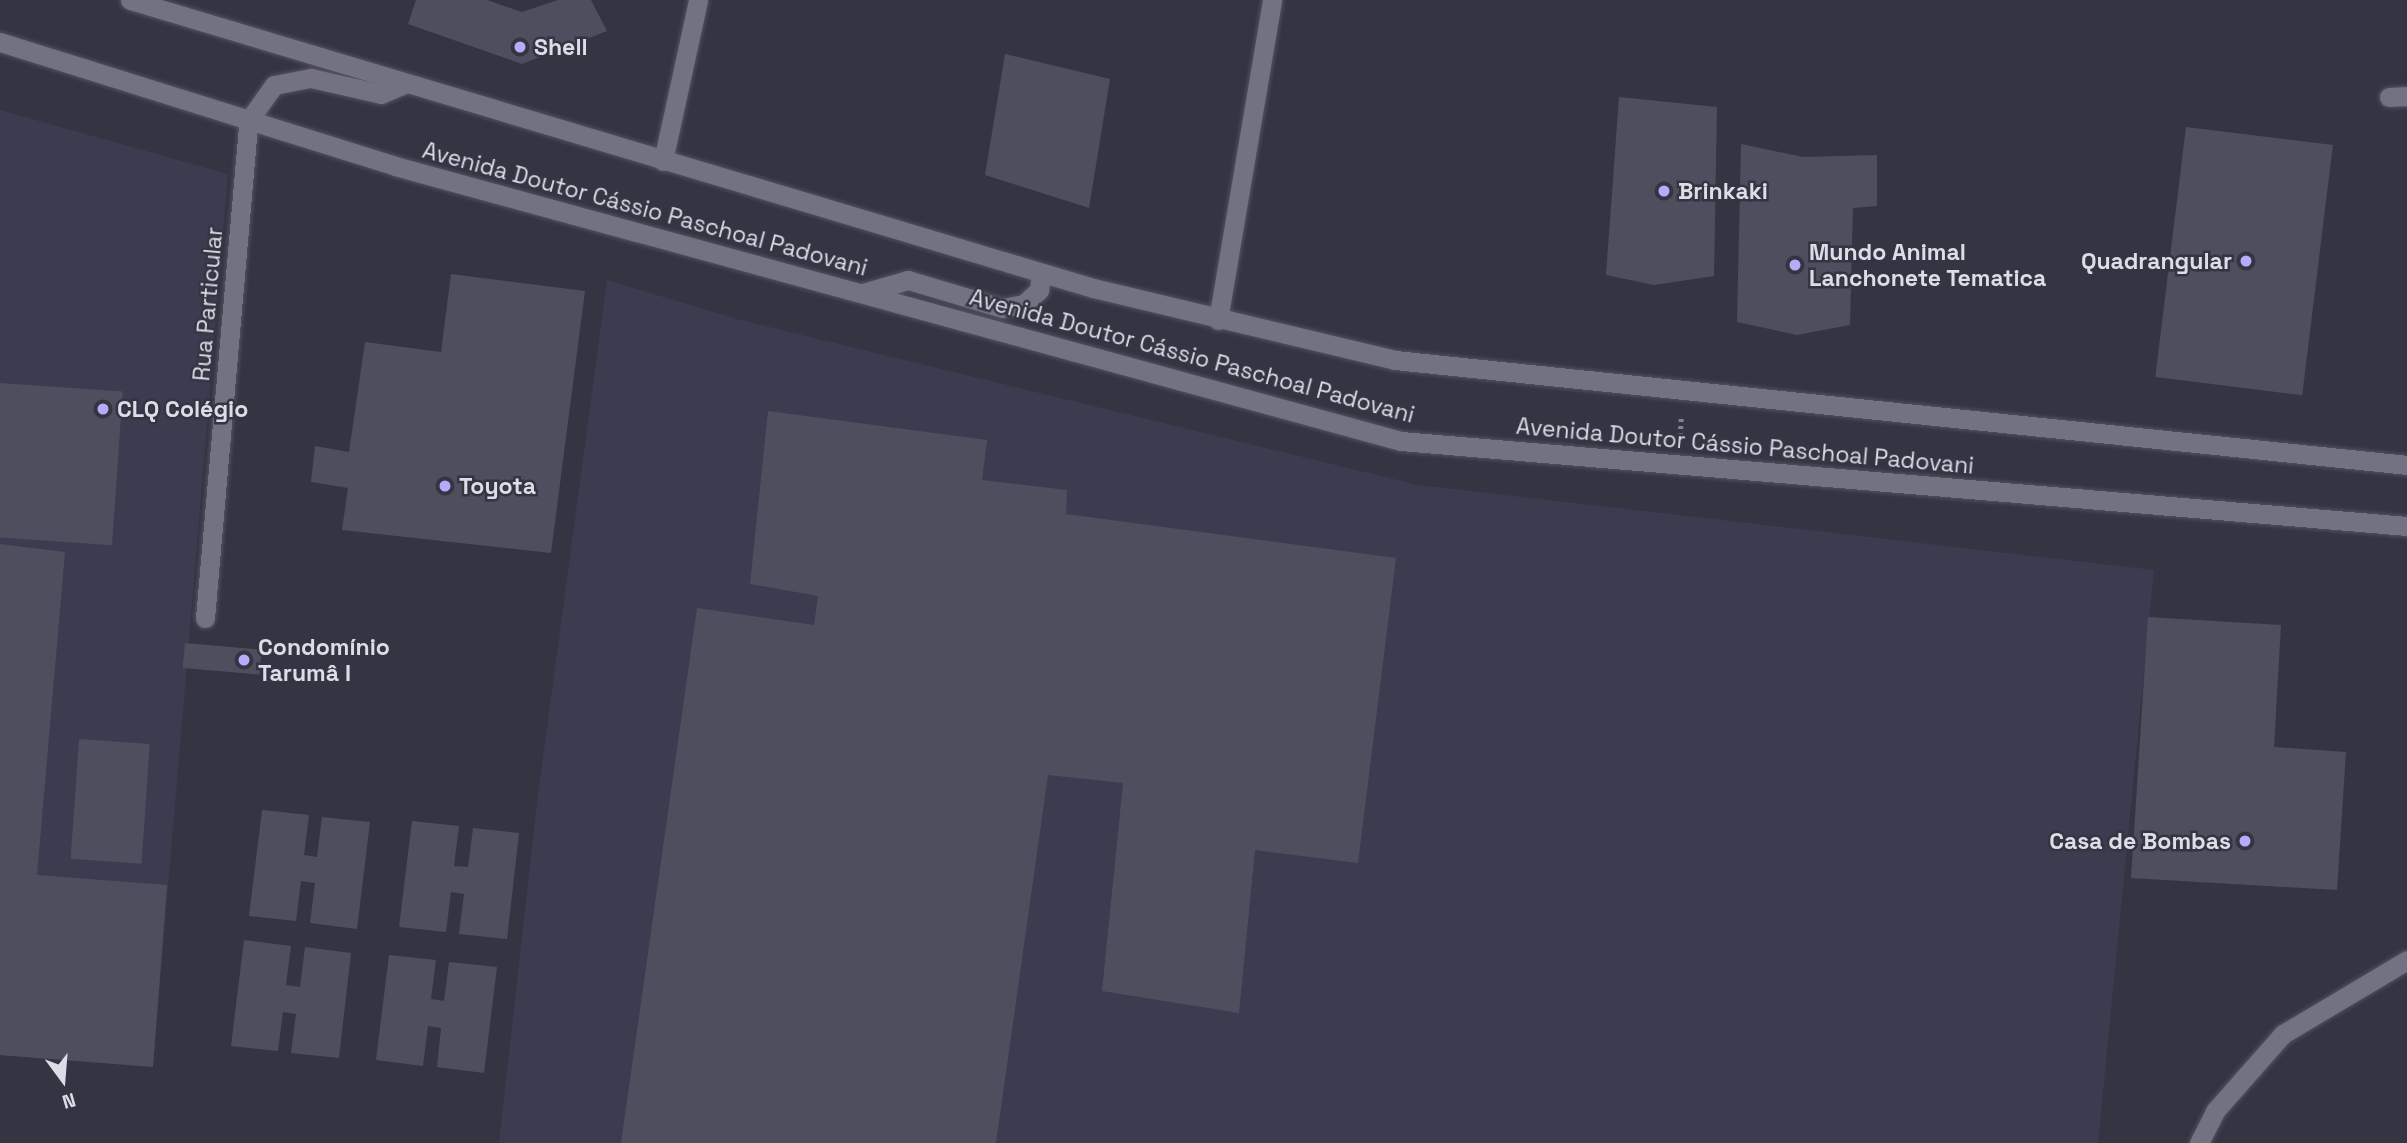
<!DOCTYPE html>
<html>
<head>
<meta charset="utf-8">
<style>
  body { margin:0 }
  #map { position:relative; width:2407px; height:1143px; overflow:hidden; background:#353443; font-family:"Space Grotesk",sans-serif }
  div>[style] { position:absolute }
  .built>* { inset:0; background:#3d3b50 }
  .building>* { inset:0; background:#4f4e5e; transform-origin:0 0 }
  .path>* { height:4.5px; margin-top:-2.25px; transform-origin:0; background:repeating-linear-gradient(90deg,#83828f 0 3.5px,transparent 0 7px) }
  .roads { filter:drop-shadow(0 0 2px #53515e) drop-shadow(0 0 2px #53515e) }
  .service>* { height:19px; margin:-9.5px; padding:0 9.5px; transform-origin:9.5px; border-radius:9.5px; background:#737283 }
  .minor>* { height:19px; margin:-9.5px; padding:0 9.5px; transform-origin:9.5px; border-radius:9.5px; background:#737283 }
  .secondary>* { height:19px; margin:-9.5px; padding:0 9.5px; transform-origin:9.5px; border-radius:9.5px; background:#737283 }
  .dots>* { width:19px; height:19px; translate:-50% -50%; box-sizing:border-box; border:4px solid #353443; border-radius:50% }
  span { translate:-50% -50%; white-space:nowrap; text-align:center; line-height:1.15; -webkit-text-stroke:5px #353443; paint-order:stroke }
  .poi-label { font-size:23px; color:#dddde7; font-weight:700 }
  .left { translate:0 -50%; text-align:left }
  .right { translate:-100% -50%; text-align:right }
  .street-label { font-size:23px; color:#dddde7 }
  .north { position:absolute; left:28px; top:1045px; width:70px; height:70px; -webkit-text-stroke:5px #353443; paint-order:stroke; rotate:164deg; font-size:19px; font-weight:700; line-height:28px; text-align:center; color:#dddde7 }
  .north::after { content:''; display:block; margin:auto; width:24px; height:32px; background:#dddde7; clip-path:polygon(50% 0,100% 100%,50% 72%,0 100%) }
</style>
</head>
<body>
<div id="map">
  <div class="built">
    <div style="clip-path:polygon(0 110px,228px 174px,153px 1067px,0 1055px)"></div>
    <div style="clip-path:polygon(607px 280px,740px 320px,1418px 485px,2154px 570px,2098px 1143px,499px 1143px,537px 803px)"></div>
  </div>
  <div class="building">
    <div style="clip-path:polygon(416px 0,487px 0,522px 12px,558px 0,591px 0,607px 31px,522px 64px,408px 24px)"></div>
    <div style="clip-path:polygon(1005px 54px,1110px 79px,1089px 208px,985px 175px)"></div>
    <div style="clip-path:polygon(1619px 97px,1717px 107px,1714px 276px,1654px 285px,1606px 275px)"></div>
    <div style="left:2186px;top:127px;width:148px;height:252px;rotate:7deg"></div>
    <div style="clip-path:polygon(1741px 144px,1803px 157px,1877px 155px,1877px 206px,1853px 208px,1850px 325px,1797px 335px,1737px 322px)"></div>
    <div style="clip-path:polygon(451px 274px,585px 291px,551px 553px,342px 530px,348px 488px,311px 482px,315px 446px,349px 452px,365px 342px,441px 352px)"></div>
    <div style="left:0;top:383px;width:123px;height:154px;rotate:4deg"></div>
    <div style="clip-path:polygon(768px 411px,987px 440px,982px 480px,1067px 490px,1066px 514px,1396px 558px,1358px 863px,1255px 850px,1239px 1013px,1102px 991px,1123px 783px,1048px 775px,996px 1143px,621px 1143px,697px 608px,814px 625px,818px 596px,750px 584px)"></div>
    <div style="clip-path:polygon(0 544px,65px 552px,37px 875px,167px 885px,153px 1067px,0 1055px)"></div>
    <div style="clip-path:polygon(2148px 617px,2281px 625px,2274px 747px,2346px 752px,2337px 890px,2131px 878px)"></div>
    <div style="left:185px;top:643px;width:77px;height:25px;rotate:5deg"></div>
    <div style="left:79px;top:739px;width:71px;height:120px;rotate:4deg"></div>
    <div style="clip-path:polygon(262px 810px,309px 815px,304px 855px,317px 857px,322px 817px,370px 822px,357px 929px,310px 923px,315px 883px,301px 881px,296px 921px,249px 916px)"></div>
    <div style="clip-path:polygon(412px 821px,459px 826px,454px 866px,468px 867px,473px 828px,519px 833px,507px 939px,459px 934px,464px 894px,451px 892px,446px 932px,399px 927px)"></div>
    <div style="clip-path:polygon(244px 940px,291px 946px,286px 985px,300px 987px,305px 947px,351px 953px,339px 1058px,291px 1053px,296px 1014px,283px 1012px,278px 1051px,231px 1046px)"></div>
    <div style="clip-path:polygon(389px 955px,436px 960px,431px 999px,444px 1001px,449px 962px,497px 967px,484px 1073px,437px 1067px,441px 1028px,428px 1026px,423px 1066px,376px 1060px)"></div>
  </div>
  <div class="path">
    <div style="left:1680px;top:436px;width:19px;rotate:-87deg"></div>
  </div>
  <div class="roads">
    <div class="service">
      <div style="left:2389px;top:97px;width:18px;rotate:-3deg"></div>
      <div style="left:663px;top:161px;width:165px;rotate:-77.7deg"></div>
      <div style="left:1218px;top:320px;width:325px;rotate:-80.4deg"></div>
    </div>
    <div class="minor">
      <div style="left:205px;top:618px;width:500px;rotate:-85deg"></div>
      <div style="left:2199px;top:1143px;width:36px;rotate:-63deg"></div>
      <div style="left:2215px;top:1111px;width:103px;rotate:-48.6deg"></div>
      <div style="left:2283px;top:1034px;width:144px;rotate:-30.8deg"></div>
    </div>
    <div class="secondary">
      <div style="left:130px;top:0;width:1005px;rotate:16.65deg"></div>
      <div style="left:1093px;top:288px;width:310px;rotate:13.4deg"></div>
      <div style="left:1395px;top:360px;width:1017px;rotate:5.92deg"></div>
      <div style="left:0;top:42px;width:414px;rotate:17.4deg"></div>
      <div style="left:395px;top:166px;width:1043px;rotate:15.29deg"></div>
      <div style="left:1401px;top:441px;width:1010px;rotate:4.83deg"></div>
      <div style="left:249px;top:120px;width:43px;rotate:-54.5deg"></div>
      <div style="left:274px;top:85px;width:38px;rotate:-11deg"></div>
      <div style="left:311px;top:78px;width:72px;rotate:12.9deg"></div>
      <div style="left:381px;top:94px;width:28px;rotate:-23deg"></div>
      <div style="left:863px;top:293px;width:47px;rotate:-16.1deg"></div>
      <div style="left:908px;top:280px;width:98px;rotate:16.6deg"></div>
      <div style="left:1002px;top:308px;width:22px;rotate:-10deg"></div>
      <div style="left:1024px;top:304px;width:21px;rotate:-43deg"></div>
      <div style="left:1039px;top:290px;width:17px;rotate:-83deg"></div>
    </div>
  </div>
  <div class="dots">
    <div style="left:520px;top:47px;background:#b4acf9"></div>
    <div style="left:1664px;top:191px;background:#b4acf9"></div>
    <div style="left:2246px;top:261px;background:#b4acf9"></div>
    <div style="left:1795px;top:265px;background:#b4acf9"></div>
    <div style="left:103px;top:409px;background:#b4acf9"></div>
    <div style="left:445px;top:486px;background:#b4acf9"></div>
    <div style="left:244px;top:660px;background:#b4acf9"></div>
    <div style="left:2245px;top:841px;background:#b4acf9"></div>
  </div>
  <div class="poi-label">
    <span class="left" style="left:534px;top:47px">Shell</span>
    <span class="left" style="left:1678px;top:191px">Brinkaki</span>
    <span class="left" style="left:1809px;top:265px">Mundo Animal<br>Lanchonete Tematica</span>
    <span class="right" style="left:2232px;top:261px">Quadrangular</span>
    <span class="left" style="left:117px;top:409px">CLQ Colégio</span>
    <span class="left" style="left:459px;top:486px">Toyota</span>
    <span class="left" style="left:258px;top:660px">Condomínio<br>Tarumâ I</span>
    <span class="right" style="left:2231px;top:841px">Casa de Bombas</span>
  </div>
  <div class="street-label">
    <span style="left:645px;top:209px;rotate:15deg">Avenida Doutor Cássio Paschoal Padovani</span>
    <span style="left:208px;top:304px;rotate:-85deg">Rua Particular</span>
    <span style="left:1192px;top:356px;rotate:15deg">Avenida Doutor Cássio Paschoal Padovani</span>
    <span style="left:1745px;top:446px;rotate:5deg">Avenida Doutor Cássio Paschoal Padovani</span>
  </div>
  <div class="north">N</div>
</div>
</body>
</html>
